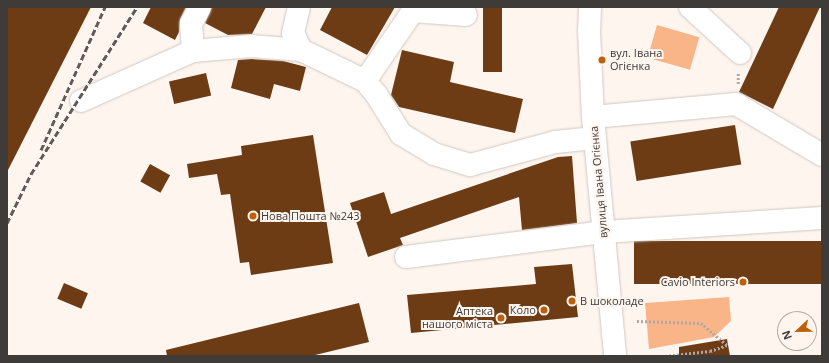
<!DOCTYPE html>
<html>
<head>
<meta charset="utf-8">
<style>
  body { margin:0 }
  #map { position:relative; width:829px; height:363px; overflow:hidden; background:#fef5ef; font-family:"Open Sans",sans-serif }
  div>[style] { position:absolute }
  .green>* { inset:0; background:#f9b588; transform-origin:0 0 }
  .building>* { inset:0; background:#6d3c15; transform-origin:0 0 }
  .path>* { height:2.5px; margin-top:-1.25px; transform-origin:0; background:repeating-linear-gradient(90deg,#afa8a4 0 2px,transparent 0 4px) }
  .roads { filter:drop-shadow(0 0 1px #d0c8c2) drop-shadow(0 0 1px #d0c8c2) }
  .minor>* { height:22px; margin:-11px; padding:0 11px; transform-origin:11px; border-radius:11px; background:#fff }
  .rail>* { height:3px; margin-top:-1.5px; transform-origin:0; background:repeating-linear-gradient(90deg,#605b59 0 6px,transparent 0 9px) }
  .dots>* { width:11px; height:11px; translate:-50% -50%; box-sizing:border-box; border:2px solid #fef5ef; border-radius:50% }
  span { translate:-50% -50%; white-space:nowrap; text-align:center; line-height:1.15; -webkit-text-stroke:4px #fef5ef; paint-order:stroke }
  .poi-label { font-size:11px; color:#3e3b39 }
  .left { translate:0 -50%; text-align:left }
  .right { translate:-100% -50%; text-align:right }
  .street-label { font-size:11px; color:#3e3b39 }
  .frame { position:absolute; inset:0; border:8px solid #3e3b39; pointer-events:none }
  .north { position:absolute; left:777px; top:311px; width:40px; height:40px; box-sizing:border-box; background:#fef5ef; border:1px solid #b1aba6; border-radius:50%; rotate:248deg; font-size:11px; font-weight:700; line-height:16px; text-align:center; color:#3e3b39 }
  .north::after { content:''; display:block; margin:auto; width:14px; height:18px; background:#bc6109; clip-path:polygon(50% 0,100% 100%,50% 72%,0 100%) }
</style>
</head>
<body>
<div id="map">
  <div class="green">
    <div style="left:657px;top:25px;width:44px;height:34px;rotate:16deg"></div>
    <div style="clip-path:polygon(729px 297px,731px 321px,714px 337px,649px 349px,645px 303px)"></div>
  </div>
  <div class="building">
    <div style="clip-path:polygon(7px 7px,91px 7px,7px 172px)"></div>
    <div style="clip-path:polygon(151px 7px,186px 7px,180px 19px,179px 32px,175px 40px,143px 23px)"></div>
    <div style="clip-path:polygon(212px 7px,266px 7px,252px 34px,228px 35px,205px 23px)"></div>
    <div style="clip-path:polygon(332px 7px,395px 7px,367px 55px,320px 30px)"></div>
    <div style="left:483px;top:7px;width:19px;height:65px"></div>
    <div style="clip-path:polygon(779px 7px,820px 7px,773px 109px,739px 92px)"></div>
    <div style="clip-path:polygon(402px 50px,454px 62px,450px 82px,523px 99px,515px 133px,399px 107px,391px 95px)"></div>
    <div style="clip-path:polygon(251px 59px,283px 61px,306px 67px,300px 91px,274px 84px,270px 99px,231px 88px,238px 60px)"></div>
    <div style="left:206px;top:73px;width:23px;height:38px;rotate:77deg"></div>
    <div style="left:735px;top:125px;width:40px;height:106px;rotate:81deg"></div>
    <div style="clip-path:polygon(313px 135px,333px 263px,251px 275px,249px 262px,240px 263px,230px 194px,221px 195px,217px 174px,189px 178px,187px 164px,242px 155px,241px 146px)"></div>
    <div style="clip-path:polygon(572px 156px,577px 223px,522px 230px,519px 197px,400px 238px,403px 245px,368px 257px,350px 203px,384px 192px,391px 214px,558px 157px)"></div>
    <div style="left:150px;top:164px;width:23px;height:20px;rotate:29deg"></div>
    <div style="left:822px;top:241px;width:43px;height:188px;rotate:90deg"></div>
    <div style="clip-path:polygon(572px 264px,578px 317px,411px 333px,407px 295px,536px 284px,534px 267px)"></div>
    <div style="left:64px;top:283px;width:26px;height:17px;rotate:23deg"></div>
    <div style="clip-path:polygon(359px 303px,369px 342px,311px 356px,167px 356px,166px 350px)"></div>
    <div style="clip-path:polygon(727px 339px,730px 356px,679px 356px,679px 347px)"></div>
  </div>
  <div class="path">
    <div style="left:738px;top:84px;width:11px;rotate:-90deg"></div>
    <div style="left:637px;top:321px;width:64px;rotate:1.8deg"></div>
    <div style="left:701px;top:323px;width:34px;rotate:40deg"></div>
    <div style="left:665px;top:356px;width:45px;rotate:-6.3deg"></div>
    <div style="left:710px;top:351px;width:18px;rotate:-19deg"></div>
  </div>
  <div class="roads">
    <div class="minor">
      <div style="left:299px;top:7px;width:27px;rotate:103deg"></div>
      <div style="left:293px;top:33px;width:19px;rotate:65deg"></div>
      <div style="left:590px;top:7px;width:23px;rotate:92deg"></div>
      <div style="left:589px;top:30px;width:87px;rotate:87.4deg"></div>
      <div style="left:593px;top:117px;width:240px;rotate:84.7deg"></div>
      <div style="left:690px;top:7px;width:68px;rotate:42.6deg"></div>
      <div style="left:193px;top:51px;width:27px;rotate:-94deg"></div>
      <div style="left:191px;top:24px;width:19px;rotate:-62deg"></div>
      <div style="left:365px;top:81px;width:85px;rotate:-55.6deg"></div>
      <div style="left:413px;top:11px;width:53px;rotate:4.3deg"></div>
      <div style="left:81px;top:101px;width:123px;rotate:-24.1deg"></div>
      <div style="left:193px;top:51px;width:58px;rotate:-4.9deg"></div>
      <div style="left:251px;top:46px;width:50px;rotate:4.6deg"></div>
      <div style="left:301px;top:50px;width:71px;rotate:25.8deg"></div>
      <div style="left:365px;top:81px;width:17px;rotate:50deg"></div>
      <div style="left:376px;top:94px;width:47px;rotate:58deg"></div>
      <div style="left:401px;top:134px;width:39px;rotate:31deg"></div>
      <div style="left:434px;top:154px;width:38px;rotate:17deg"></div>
      <div style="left:470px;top:165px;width:88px;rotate:-15.1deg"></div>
      <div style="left:555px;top:142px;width:40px;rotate:-5.7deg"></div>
      <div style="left:593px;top:117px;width:144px;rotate:-5.2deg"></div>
      <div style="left:736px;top:104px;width:100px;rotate:30.7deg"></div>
      <div style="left:406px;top:257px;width:200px;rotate:-7.2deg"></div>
      <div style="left:604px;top:232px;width:218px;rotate:-3.7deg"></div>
    </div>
  </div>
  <div class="rail">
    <div style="left:41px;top:150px;width:157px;rotate:-65.9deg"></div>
    <div style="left:7px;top:223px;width:55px;rotate:-63.9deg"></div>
    <div style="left:31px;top:174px;width:198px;rotate:-57.6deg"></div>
  </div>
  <div class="dots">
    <div style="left:602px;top:60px;background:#bc6109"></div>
    <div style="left:253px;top:216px;background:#bc6109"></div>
    <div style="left:743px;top:282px;background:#bc6109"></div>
    <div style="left:572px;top:301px;background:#bc6109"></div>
    <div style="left:544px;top:310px;background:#bc6109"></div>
    <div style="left:501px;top:318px;background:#bc6109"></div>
  </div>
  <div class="poi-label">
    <span class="left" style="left:610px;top:60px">вул. Івана<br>Огієнка</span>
    <span class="left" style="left:261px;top:216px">Нова Пошта №243</span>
    <span class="right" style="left:735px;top:282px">Cavio Interiors</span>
    <span class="left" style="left:580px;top:301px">В шоколаде</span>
    <span class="right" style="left:536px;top:310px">Коло</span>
    <span class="right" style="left:493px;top:318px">Аптека<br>нашого міста</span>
  </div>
  <div class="street-label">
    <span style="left:599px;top:182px;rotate:-95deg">вулиця Івана Огієнка</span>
  </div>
  <div class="frame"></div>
  <div class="north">N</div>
</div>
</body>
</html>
